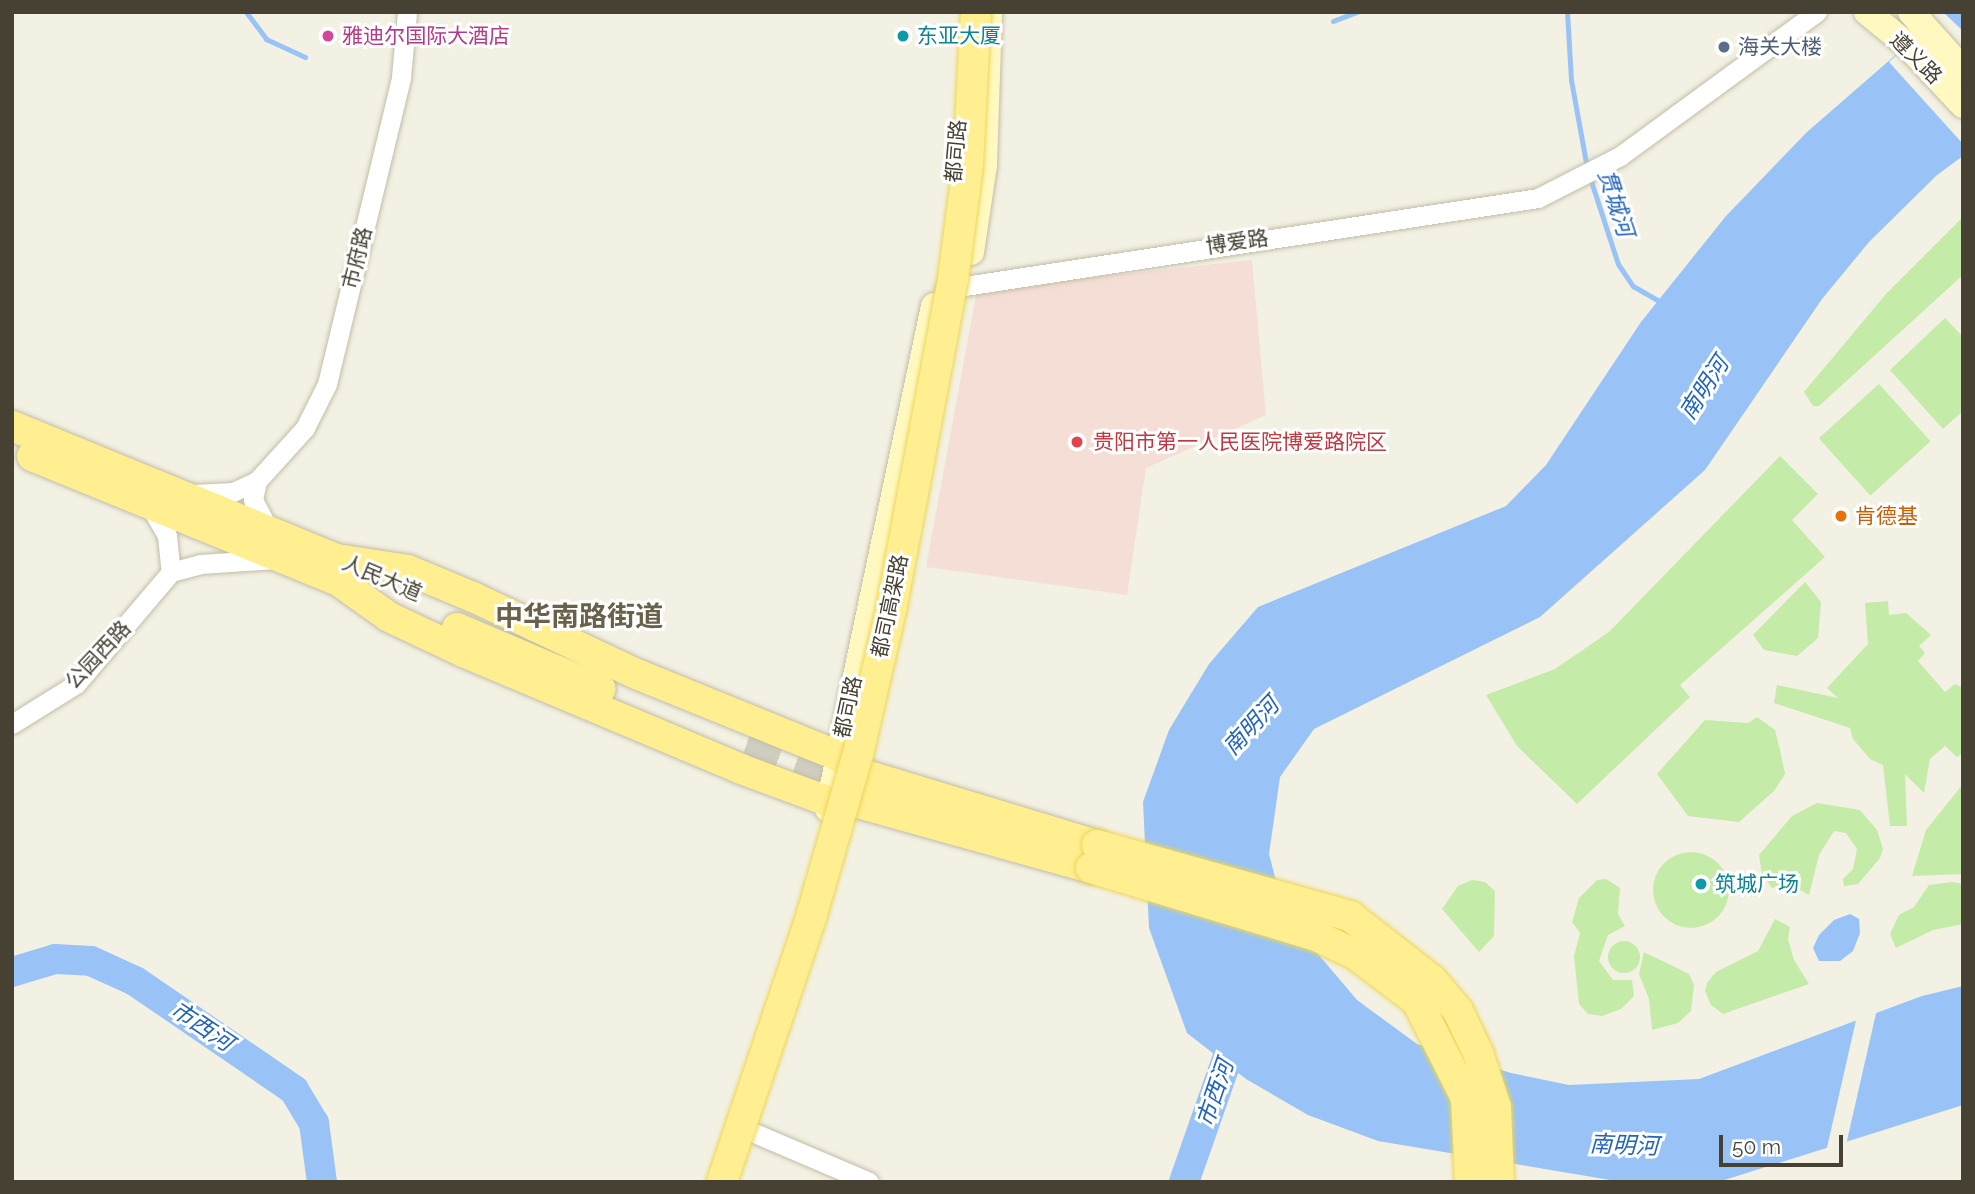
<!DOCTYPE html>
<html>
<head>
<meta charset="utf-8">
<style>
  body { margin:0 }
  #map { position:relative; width:1975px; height:1194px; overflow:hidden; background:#f3f1e3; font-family:Raleway,"Noto Sans SC",sans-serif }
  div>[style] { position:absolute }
  .medical>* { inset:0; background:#f5ded5 }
  .green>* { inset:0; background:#c4eba8; transform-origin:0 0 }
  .round { border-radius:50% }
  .water>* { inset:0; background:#99c3f6 }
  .pier>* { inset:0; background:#f3f1e3 }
  .stream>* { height:5px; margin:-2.5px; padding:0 2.5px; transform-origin:2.5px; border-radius:2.5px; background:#99c3f6 }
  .river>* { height:30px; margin:-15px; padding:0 15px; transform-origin:15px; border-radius:15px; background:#99c3f6 }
  .highway-tunnel>* { height:35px; margin-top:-17.5px; transform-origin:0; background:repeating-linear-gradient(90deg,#d0cec0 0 35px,transparent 0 53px) }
  .roads { filter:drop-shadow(0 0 2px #c2bda8) drop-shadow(0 0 2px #c2bda8) }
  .street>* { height:19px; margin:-9.5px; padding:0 9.5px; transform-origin:9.5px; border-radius:9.5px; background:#fff }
  .secondary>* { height:26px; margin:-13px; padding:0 13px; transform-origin:13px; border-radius:13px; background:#fff9c1 }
  .primary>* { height:30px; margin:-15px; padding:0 15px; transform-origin:15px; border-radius:15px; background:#ffef90 }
  .bridges { filter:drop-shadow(0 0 2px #edd557) drop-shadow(0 0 2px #edd557) }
  .primary-bridge>* { height:30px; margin:-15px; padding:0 15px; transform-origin:15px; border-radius:15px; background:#ffef90 }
  .dots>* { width:19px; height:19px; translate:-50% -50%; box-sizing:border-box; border:4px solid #fff; border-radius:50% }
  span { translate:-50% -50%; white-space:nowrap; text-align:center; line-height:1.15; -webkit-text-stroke:6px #fff; paint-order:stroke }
  .hotel-label { font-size:21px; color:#b23c85 }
  .left { translate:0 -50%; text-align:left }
  .culture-label { font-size:21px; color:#0d838f }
  .service-label { font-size:21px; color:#4e5e75 }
  .street-label { font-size:21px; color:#464133 }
  .health-label { font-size:21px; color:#be3a42 }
  .food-label { font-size:21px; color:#c56008 }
  .water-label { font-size:23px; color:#2465ba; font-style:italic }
  .district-label { font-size:28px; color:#696149; font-weight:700 }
  .frame { position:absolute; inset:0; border:14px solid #464133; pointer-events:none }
  .scale { position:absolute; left:1719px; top:1135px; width:124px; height:32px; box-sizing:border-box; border:4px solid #464133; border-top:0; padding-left:9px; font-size:21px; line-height:24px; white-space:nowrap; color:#464133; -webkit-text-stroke:5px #fff; paint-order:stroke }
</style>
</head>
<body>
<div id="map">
  <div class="medical">
    <div style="clip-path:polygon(1252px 260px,1266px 415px,1146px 468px,1127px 595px,926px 567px,977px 290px)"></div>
  </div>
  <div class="green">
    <div style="clip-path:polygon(1963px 217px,1963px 275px,1819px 406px,1813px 406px,1804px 392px,1886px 294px)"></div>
    <div style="clip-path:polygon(1945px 318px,1963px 337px,1963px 411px,1943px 429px,1890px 370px)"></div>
    <div style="left:1879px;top:384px;width:77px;height:81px;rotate:48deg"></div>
    <div style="clip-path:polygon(1780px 456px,1818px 494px,1792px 520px,1825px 557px,1680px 685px,1690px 697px,1577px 804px,1517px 746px,1486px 695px,1555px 669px,1609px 632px)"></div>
    <div style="clip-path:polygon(1805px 582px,1821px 602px,1818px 638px,1797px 656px,1764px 650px,1753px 635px)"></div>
    <div style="clip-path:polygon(1888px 601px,1889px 615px,1906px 613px,1931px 635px,1919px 646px,1925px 653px,1918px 661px,1945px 692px,1955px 684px,1963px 688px,1963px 753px,1957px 757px,1945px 746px,1930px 759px,1924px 793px,1905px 774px,1907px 826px,1890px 826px,1883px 765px,1870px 759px,1853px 739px,1850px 728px,1774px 703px,1777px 685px,1838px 698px,1827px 688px,1868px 644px,1865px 603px)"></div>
    <div style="clip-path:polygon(1757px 717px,1775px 730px,1780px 750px,1785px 774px,1774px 791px,1739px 822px,1688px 816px,1657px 774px,1705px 720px,1748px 723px)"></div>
    <div style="clip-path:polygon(1963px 784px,1963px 874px,1912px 876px,1926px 830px)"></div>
    <div style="clip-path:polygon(1817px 803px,1860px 810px,1877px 830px,1883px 849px,1880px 858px,1858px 884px,1844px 886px,1843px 879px,1853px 869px,1857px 849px,1846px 833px,1834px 831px,1819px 855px,1809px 895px,1788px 883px,1772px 888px,1762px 874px,1759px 855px,1792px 816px)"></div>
    <div class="round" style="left:1653px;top:852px;width:76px;height:76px"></div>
    <div style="clip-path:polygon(1606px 879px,1620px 888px,1618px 914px,1625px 926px,1608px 935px,1599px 961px,1613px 980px,1632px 980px,1634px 996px,1621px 1009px,1602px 1016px,1588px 1014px,1579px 1004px,1574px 956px,1580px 933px,1572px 922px,1579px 898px,1597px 880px)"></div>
    <div style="clip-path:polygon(1472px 880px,1485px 882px,1495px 891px,1494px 936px,1479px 952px,1442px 909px,1458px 886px)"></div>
    <div style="clip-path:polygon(1952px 882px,1963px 884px,1963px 924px,1933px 930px,1896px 948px,1890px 934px,1899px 915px,1914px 907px,1929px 885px)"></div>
    <div style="clip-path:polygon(1775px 919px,1790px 927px,1788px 939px,1794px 960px,1809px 984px,1723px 1014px,1711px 1005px,1705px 991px,1707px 983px,1716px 972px,1758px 951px)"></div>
    <div class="round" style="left:1608px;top:941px;width:32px;height:32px"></div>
    <div style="clip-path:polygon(1644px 952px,1689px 974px,1694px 985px,1691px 1011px,1678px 1023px,1652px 1030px,1649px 999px,1639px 974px)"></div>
  </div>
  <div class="water">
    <div style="clip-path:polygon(1945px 12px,1963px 12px,1963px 156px,1937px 175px,1869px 242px,1822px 299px,1705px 470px,1540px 617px,1314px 729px,1280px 777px,1269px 854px,1285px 915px,1357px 1000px,1417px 1044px,1511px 1073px,1569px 1085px,1699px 1079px,1922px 996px,1963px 986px,1963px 1105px,1718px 1182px,1622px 1182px,1378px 1141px,1308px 1115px,1246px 1079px,1187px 1033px,1149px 928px,1143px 802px,1169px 730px,1209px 664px,1258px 607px,1506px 506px,1546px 465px,1641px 322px,1726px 216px,1807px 132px)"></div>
    <div style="clip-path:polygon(1850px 914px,1859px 919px,1860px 933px,1853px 951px,1840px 961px,1819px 961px,1813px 948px,1819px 935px,1834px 920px)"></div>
  </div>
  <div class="pier">
    <div style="clip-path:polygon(1943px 12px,1963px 31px,1963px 144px,1889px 62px)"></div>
    <div style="clip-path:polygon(1877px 1009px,1846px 1145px,1826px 1152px,1857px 1016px)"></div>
  </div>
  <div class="stream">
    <div style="left:246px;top:12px;width:34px;rotate:53deg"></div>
    <div style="left:266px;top:39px;width:43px;rotate:24.8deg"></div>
    <div style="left:1567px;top:12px;width:68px;rotate:86.6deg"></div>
    <div style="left:1571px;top:80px;width:89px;rotate:79.7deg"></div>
    <div style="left:1333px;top:21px;width:26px;rotate:-21deg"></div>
    <div style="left:1590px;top:178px;width:90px;rotate:72deg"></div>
    <div style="left:1618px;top:264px;width:27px;rotate:56deg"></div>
    <div style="left:1633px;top:286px;width:34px;rotate:30deg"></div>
  </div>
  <div class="river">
    <div style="left:12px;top:972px;width:45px;rotate:-16.8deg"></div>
    <div style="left:55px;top:959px;width:36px;rotate:3deg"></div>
    <div style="left:91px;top:961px;width:48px;rotate:24.4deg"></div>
    <div style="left:135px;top:981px;width:193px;rotate:34.4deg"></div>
    <div style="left:294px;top:1090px;width:39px;rotate:59deg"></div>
    <div style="left:314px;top:1123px;width:60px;rotate:82.3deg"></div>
    <div style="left:1184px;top:1182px;width:166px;rotate:-70.7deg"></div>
  </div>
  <div class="highway-tunnel">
    <div style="left:747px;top:742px;width:127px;rotate:18.9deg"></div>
    <div style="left:1293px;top:910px;width:67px;rotate:22.8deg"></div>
    <div style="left:1355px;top:936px;width:37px;rotate:34deg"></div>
  </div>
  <div class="roads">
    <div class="street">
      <div style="left:945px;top:289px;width:600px;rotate:-8.72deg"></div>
      <div style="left:1538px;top:198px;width:92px;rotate:-27.1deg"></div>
      <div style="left:1620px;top:156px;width:244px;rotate:-36.2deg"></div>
      <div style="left:257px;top:481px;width:72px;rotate:-47.8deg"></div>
      <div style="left:305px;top:428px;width:49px;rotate:-63.4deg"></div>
      <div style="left:327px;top:384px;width:316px;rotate:-76.4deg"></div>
      <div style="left:401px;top:77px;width:65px;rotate:-84.7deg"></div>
      <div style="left:194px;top:494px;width:39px;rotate:-3deg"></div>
      <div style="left:233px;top:492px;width:26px;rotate:-25deg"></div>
      <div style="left:257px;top:481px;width:19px;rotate:102deg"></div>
      <div style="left:253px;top:500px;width:34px;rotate:62deg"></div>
      <div style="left:150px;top:506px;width:34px;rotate:60deg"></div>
      <div style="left:167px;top:536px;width:36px;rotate:84deg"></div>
      <div style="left:171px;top:572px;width:30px;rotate:-15deg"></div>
      <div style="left:200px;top:564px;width:76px;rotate:-3.8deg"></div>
      <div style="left:12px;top:724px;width:75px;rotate:-32deg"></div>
      <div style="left:76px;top:684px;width:147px;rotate:-49.7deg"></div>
      <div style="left:752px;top:1132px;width:127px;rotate:23.1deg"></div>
    </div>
    <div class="secondary">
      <div style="left:1867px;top:12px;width:52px;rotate:39.5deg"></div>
      <div style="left:1907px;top:45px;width:82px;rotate:47deg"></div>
      <div style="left:1911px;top:12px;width:78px;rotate:48.1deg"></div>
      <div style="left:971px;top:252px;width:88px;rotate:-81.5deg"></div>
      <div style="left:984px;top:165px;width:153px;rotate:-88.1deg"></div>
      <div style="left:828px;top:809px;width:514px;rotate:-78.1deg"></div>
    </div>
    <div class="primary">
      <div style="left:12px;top:426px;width:370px;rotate:22.3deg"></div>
      <div style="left:32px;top:456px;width:328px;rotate:22.2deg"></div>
      <div style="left:337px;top:559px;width:72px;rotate:8.8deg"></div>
      <div style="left:408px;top:570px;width:73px;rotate:22.7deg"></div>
      <div style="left:475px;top:598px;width:181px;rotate:25.2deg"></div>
      <div style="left:639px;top:675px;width:215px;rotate:22.1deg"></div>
      <div style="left:838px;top:756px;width:34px;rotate:34deg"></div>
      <div style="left:866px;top:775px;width:241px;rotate:16.9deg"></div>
      <div style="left:340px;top:582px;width:60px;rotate:35.5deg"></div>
      <div style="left:389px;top:617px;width:82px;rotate:25.3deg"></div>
      <div style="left:463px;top:652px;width:302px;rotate:22.8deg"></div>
      <div style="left:741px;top:769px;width:95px;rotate:20.3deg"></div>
      <div style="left:830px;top:802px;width:28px;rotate:2deg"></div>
      <div style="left:858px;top:803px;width:242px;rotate:15.6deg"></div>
      <div style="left:457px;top:628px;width:156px;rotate:23deg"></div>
    </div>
  </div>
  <div class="bridges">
    <div class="primary-bridge">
      <div style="left:1097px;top:845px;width:263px;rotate:15.7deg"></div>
      <div style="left:1350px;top:916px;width:104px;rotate:38deg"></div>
      <div style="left:1432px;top:980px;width:40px;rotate:50deg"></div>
      <div style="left:1458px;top:1011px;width:47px;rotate:64.5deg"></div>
      <div style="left:1478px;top:1053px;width:57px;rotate:71.6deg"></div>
      <div style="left:1496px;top:1107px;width:75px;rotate:87.7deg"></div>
      <div style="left:1091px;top:868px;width:235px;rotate:16.8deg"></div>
      <div style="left:1316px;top:936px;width:43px;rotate:24.8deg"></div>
      <div style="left:1355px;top:954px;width:78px;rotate:37.2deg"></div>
      <div style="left:1417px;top:1001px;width:109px;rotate:63.2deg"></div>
      <div style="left:1466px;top:1098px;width:84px;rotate:87.3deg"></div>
      <div style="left:722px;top:1182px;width:283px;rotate:-71.4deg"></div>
      <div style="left:812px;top:914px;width:166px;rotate:-74deg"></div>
      <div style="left:858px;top:754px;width:153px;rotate:-77.1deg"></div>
      <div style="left:892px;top:605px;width:331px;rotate:-79.4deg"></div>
      <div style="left:953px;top:280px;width:116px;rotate:-82.6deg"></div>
      <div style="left:968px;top:165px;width:153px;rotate:-87deg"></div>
    </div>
  </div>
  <div class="dots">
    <div style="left:328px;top:36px;background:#d1479c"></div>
    <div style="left:903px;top:36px;background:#0f9aa8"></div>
    <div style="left:1724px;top:47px;background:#5c6f8a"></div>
    <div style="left:1077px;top:442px;background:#e0444e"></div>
    <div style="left:1841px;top:516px;background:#e8710a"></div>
    <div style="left:1701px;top:884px;background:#0f9aa8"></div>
  </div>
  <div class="hotel-label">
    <span class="left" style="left:342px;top:36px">雅迪尔国际大酒店</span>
  </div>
  <div class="culture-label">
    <span class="left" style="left:917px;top:36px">东亚大厦</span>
    <span class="left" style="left:1715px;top:884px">筑城广场</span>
  </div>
  <div class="service-label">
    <span class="left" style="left:1738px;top:47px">海关大楼</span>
  </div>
  <div class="street-label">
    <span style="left:1916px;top:58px;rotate:45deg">遵义路</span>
    <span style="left:956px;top:151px;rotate:-85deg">都司路</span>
    <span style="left:1237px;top:242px;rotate:-8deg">博爱路</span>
    <span style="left:357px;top:258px;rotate:-76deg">市府路</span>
    <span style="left:382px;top:578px;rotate:23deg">人民大道</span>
    <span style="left:890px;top:606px;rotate:-78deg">都司高架路</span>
    <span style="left:98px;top:655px;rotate:-47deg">公园西路</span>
    <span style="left:848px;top:707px;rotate:-78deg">都司路</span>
  </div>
  <div class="health-label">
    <span class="left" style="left:1093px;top:442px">贵阳市第一人民医院博爱路院区</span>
  </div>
  <div class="food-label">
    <span class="left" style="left:1855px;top:516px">肯德基</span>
  </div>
  <div class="water-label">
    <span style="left:1616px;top:203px;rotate:72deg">贯城河</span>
    <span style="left:1704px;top:388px;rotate:-57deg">南明河</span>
    <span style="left:1251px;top:726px;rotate:-47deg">南明河</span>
    <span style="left:202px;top:1026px;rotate:34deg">市西河</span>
    <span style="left:1215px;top:1093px;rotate:-71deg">市西河</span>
    <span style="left:1624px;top:1145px;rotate:2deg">南明河</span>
  </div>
  <div class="district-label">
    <span style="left:579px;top:617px">中华南路街道</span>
  </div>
  <div class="frame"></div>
  <div class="scale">50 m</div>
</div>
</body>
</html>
